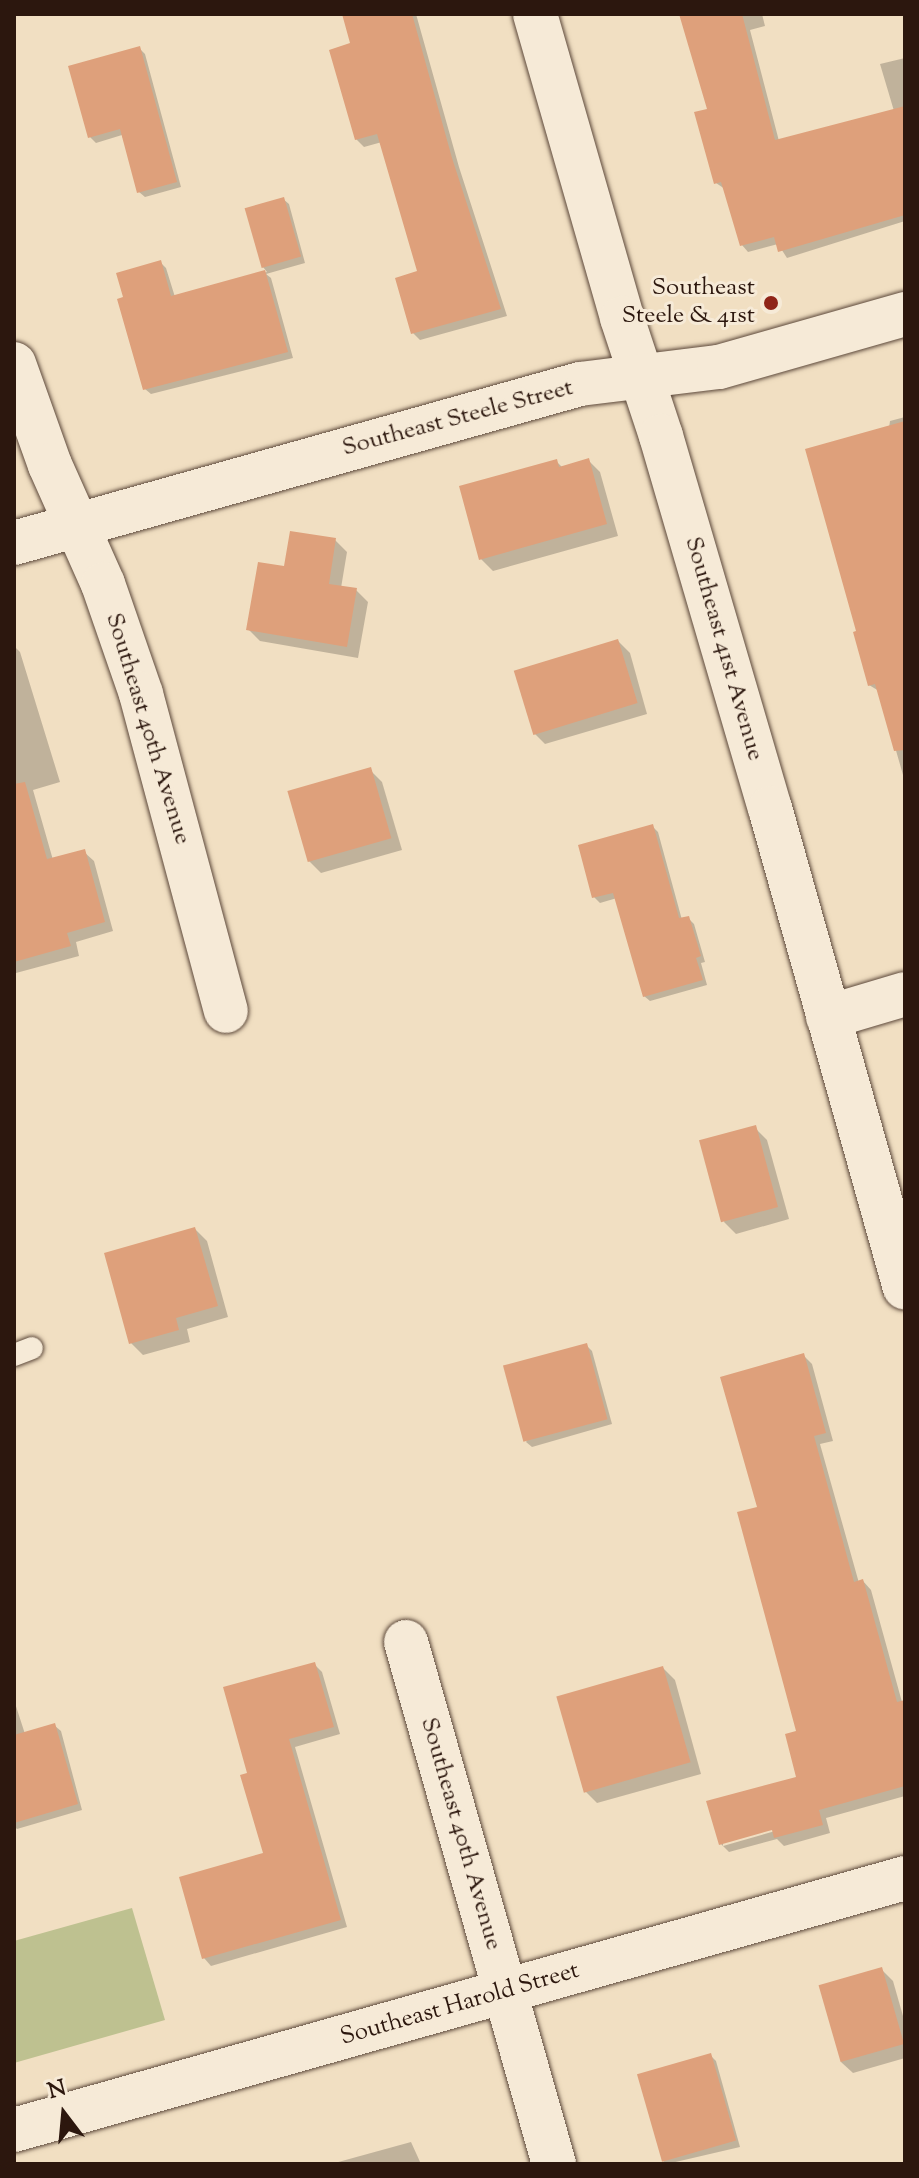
<!DOCTYPE html>
<html>
<head>
<meta charset="utf-8">
<style>
  body { margin:0 }
  #map { position:relative; width:919px; height:2178px; overflow:hidden; background:#f1dfc2; font-family:"Sorts Mill Goudy",serif }
  div>[style] { position:absolute }
  .green>* { inset:0; background:#bec190 }
  .shadow>* { inset:0; background:#0003 }
  .building>* { inset:0; background:#dea07b; transform-origin:0 0 }
  .roads { filter:drop-shadow(0 0 2px #5d493b) drop-shadow(0 0 2px #5d493b) }
  .service>* { height:22px; margin:-11px; padding:0 11px; transform-origin:11px; border-radius:11px; background:#f6ead7 }
  .minor>* { height:44px; margin:-22px; padding:0 22px; transform-origin:22px; border-radius:22px; background:#f6ead7 }
  .tertiary>* { height:44px; margin:-22px; padding:0 22px; transform-origin:22px; border-radius:22px; background:#f6ead7 }
  .dots>* { width:22px; height:22px; translate:-50% -50%; box-sizing:border-box; border:4px solid #f6ead7; border-radius:50% }
  span { translate:-50% -50%; white-space:nowrap; text-align:center; line-height:1.15; -webkit-text-stroke:6px #f6ead7; paint-order:stroke }
  .poi-label { font-size:24px; color:#2c170e }
  .right { translate:-100% -50%; text-align:right }
  .street-label { font-size:24px; color:#2c170e }
  .frame { position:absolute; inset:0; border:16px solid #2c170e; pointer-events:none }
  .north { position:absolute; left:24px; top:2074px; width:80px; height:80px; -webkit-text-stroke:6px #f6ead7; paint-order:stroke; rotate:344deg; font-size:22px; font-weight:700; line-height:32px; text-align:center; color:#2c170e }
  .north::after { content:''; display:block; margin:auto; width:28px; height:36px; background:#2c170e; clip-path:polygon(50% 0,100% 100%,50% 72%,0 100%) }
</style>
</head>
<body>
<div id="map">
  <div class="green">
    <div style="clip-path:polygon(132px 1908px,165px 2020px,14px 2063px,14px 1941px)"></div>
  </div>
  <div class="shadow">
    <div style="clip-path:polygon(344px 14px,416px 14px,459px 167px,507px 316px,420px 340px,413px 333px,419px 273px,382px 142px,364px 147px,356px 139px,353px 45px)"></div>
    <div style="clip-path:polygon(681px 14px,762px 14px,765px 26px,750px 30px,779px 141px,894px 111px,880px 64px,905px 58px,905px 221px,787px 258px,778px 244px,748px 252px,742px 245px,725px 189px,716px 183px,709px 110px)"></div>
    <div style="clip-path:polygon(140px 49px,145px 54px,181px 187px,145px 197px,139px 192px,122px 135px,96px 143px,90px 137px)"></div>
    <div style="clip-path:polygon(283px 199px,289px 204px,305px 263px,266px 274px,271px 278px,293px 358px,151px 394px,145px 389px,161px 263px,166px 268px,175px 297px,267px 272px,263px 267px)"></div>
    <div style="clip-path:polygon(905px 417px,905px 782px,879px 691px,869px 685px,859px 633px,890px 421px)"></div>
    <div style="clip-path:polygon(588px 460px,600px 472px,618px 536px,493px 571px,481px 559px,556px 461px,563px 468px)"></div>
    <div style="clip-path:polygon(335px 540px,347px 552px,341px 588px,356px 590px,368px 602px,358px 658px,260px 641px,248px 629px,286px 568px)"></div>
    <div style="clip-path:polygon(618px 641px,630px 653px,647px 714px,545px 744px,533px 732px)"></div>
    <div style="clip-path:polygon(14px 646px,20px 652px,60px 782px,33px 790px,53px 860px,84px 852px,94px 861px,113px 931px,76px 942px,79px 956px,16px 973px)"></div>
    <div style="clip-path:polygon(370px 770px,382px 782px,402px 850px,321px 873px,309px 861px)"></div>
    <div style="clip-path:polygon(652px 826px,658px 832px,682px 920px,688px 918px,694px 924px,705px 962px,701px 963px,707px 985px,650px 1001px,644px 996px,617px 898px,600px 903px,594px 897px)"></div>
    <div style="clip-path:polygon(755px 1128px,767px 1140px,789px 1219px,736px 1234px,724px 1222px)"></div>
    <div style="clip-path:polygon(195px 1229px,207px 1241px,228px 1317px,187px 1329px,190px 1342px,143px 1355px,131px 1343px)"></div>
    <div style="clip-path:polygon(586px 1345px,592px 1351px,612px 1424px,532px 1447px,526px 1442px)"></div>
    <div style="clip-path:polygon(evenodd,804px 1356px,812px 1364px,833px 1441px,820px 1444px,859px 1583px,863px 1581px,871px 1590px,902px 1702px,905px 1702px,905px 1796px,826px 1818px,830px 1833px,784px 1846px,777px 1839px,729px 1852px,721px 1844px,708px 1802px,799px 1779px,787px 1736px,798px 1732px,739px 1514px,760px 1508px,723px 1379px,804px 1356px,781px 1825px,782px 1829px,723px 1846px,723px 1842px,781px 1825px)"></div>
    <div style="clip-path:polygon(314px 1664px,322px 1672px,340px 1734px,295px 1747px,347px 1927px,211px 1966px,204px 1958px,265px 1855px,250px 1774px)"></div>
    <div style="clip-path:polygon(663px 1668px,675px 1680px,701px 1774px,597px 1803px,585px 1791px)"></div>
    <div style="clip-path:polygon(14px 1700px,25px 1734px,55px 1726px,61px 1731px,82px 1810px,17px 1829px,14px 1826px)"></div>
    <div style="clip-path:polygon(881px 1969px,893px 1981px,905px 2023px,905px 2058px,853px 2073px,841px 2062px)"></div>
    <div style="clip-path:polygon(711px 2056px,716px 2061px,740px 2147px,667px 2164px,663px 2161px)"></div>
    <div style="clip-path:polygon(411px 2142px,421px 2164px,331px 2164px)"></div>
  </div>
  <div class="building">
    <div style="clip-path:polygon(342px 14px,412px 14px,452px 158px,501px 309px,411px 334px,395px 278px,417px 271px,377px 134px,355px 140px,329px 50px,350px 43px)"></div>
    <div style="clip-path:polygon(679px 14px,742px 14px,775px 140px,905px 106px,905px 215px,778px 252px,774px 237px,740px 246px,721px 182px,714px 184px,694px 112px,707px 109px)"></div>
    <div style="clip-path:polygon(140px 46px,177px 182px,137px 193px,120px 129px,88px 138px,68px 66px)"></div>
    <div style="left:284px;top:197px;width:62px;height:41px;rotate:74deg"></div>
    <div style="clip-path:polygon(161px 260px,171px 296px,265px 270px,288px 352px,143px 390px,117px 299px,123px 297px,116px 273px)"></div>
    <div style="clip-path:polygon(905px 421px,905px 750px,894px 751px,875px 684px,868px 686px,853px 632px,856px 631px,805px 449px)"></div>
    <div style="clip-path:polygon(589px 458px,607px 524px,479px 560px,459px 486px,557px 459px,559px 467px)"></div>
    <div style="clip-path:polygon(290px 531px,336px 538px,329px 584px,357px 588px,347px 647px,246px 630px,258px 562px,284px 566px)"></div>
    <div style="left:618px;top:639px;width:67px;height:109px;rotate:73deg"></div>
    <div style="left:371px;top:767px;width:74px;height:87px;rotate:74deg"></div>
    <div style="clip-path:polygon(25px 782px,47px 859px,85px 849px,105px 922px,67px 933px,71px 946px,14px 962px,14px 784px)"></div>
    <div style="clip-path:polygon(653px 824px,679px 918px,689px 916px,701px 956px,696px 958px,703px 980px,643px 997px,613px 893px,592px 898px,578px 845px)"></div>
    <div style="left:756px;top:1125px;width:85px;height:59px;rotate:75deg"></div>
    <div style="clip-path:polygon(195px 1227px,218px 1306px,176px 1318px,179px 1330px,129px 1344px,104px 1253px)"></div>
    <div style="left:587px;top:1343px;width:79px;height:87px;rotate:75deg"></div>
    <div style="clip-path:polygon(804px 1353px,826px 1433px,814px 1436px,854px 1582px,863px 1579px,897px 1702px,905px 1700px,905px 1786px,819px 1810px,823px 1825px,774px 1838px,772px 1830px,719px 1845px,706px 1801px,796px 1777px,785px 1734px,796px 1731px,737px 1512px,757px 1507px,720px 1377px)"></div>
    <div style="clip-path:polygon(315px 1662px,334px 1727px,289px 1739px,341px 1920px,202px 1959px,179px 1877px,263px 1853px,240px 1775px,247px 1773px,223px 1687px)"></div>
    <div style="left:663px;top:1666px;width:100px;height:111px;rotate:74deg"></div>
    <div style="clip-path:polygon(55px 1723px,78px 1804px,14px 1823px,14px 1735px)"></div>
    <div style="left:882px;top:1967px;width:80px;height:66px;rotate:74deg"></div>
    <div style="left:711px;top:2053px;width:91px;height:77px;rotate:74deg"></div>
  </div>
  <div class="roads">
    <div class="service">
      <div style="left:14px;top:1355px;width:19px;rotate:-21deg"></div>
    </div>
    <div class="minor">
      <div style="left:14px;top:364px;width:107px;rotate:70.4deg"></div>
      <div style="left:50px;top:465px;width:130px;rotate:66deg"></div>
      <div style="left:103px;top:584px;width:116px;rotate:70.9deg"></div>
      <div style="left:141px;top:694px;width:328px;rotate:75deg"></div>
      <div style="left:828px;top:1017px;width:80px;rotate:-16.6deg"></div>
      <div style="left:406px;top:1642px;width:543px;rotate:74.17deg"></div>
      <div style="left:14px;top:2130px;width:926px;rotate:-15.79deg"></div>
    </div>
    <div class="tertiary">
      <div style="left:535px;top:14px;width:316px;rotate:74deg"></div>
      <div style="left:622px;top:318px;width:124px;rotate:71.7deg"></div>
      <div style="left:661px;top:436px;width:388px;rotate:73.7deg"></div>
      <div style="left:770px;top:808px;width:498px;rotate:74.3deg"></div>
      <div style="left:14px;top:543px;width:588px;rotate:-15.69deg"></div>
      <div style="left:580px;top:384px;width:140px;rotate:-7deg"></div>
      <div style="left:719px;top:367px;width:193px;rotate:-15.9deg"></div>
    </div>
  </div>
  <div class="dots">
    <div style="left:771px;top:303px;background:#8f2418"></div>
  </div>
  <div class="poi-label">
    <span class="right" style="left:755px;top:303px">Southeast<br>Steele &amp; 41st</span>
  </div>
  <div class="street-label">
    <span style="left:458px;top:419px;rotate:-15deg">Southeast Steele Street</span>
    <span style="left:723px;top:649px;rotate:74deg">Southeast 41st Avenue</span>
    <span style="left:147px;top:729px;rotate:73deg">Southeast 40th Avenue</span>
    <span style="left:460px;top:1834px;rotate:74deg">Southeast 40th Avenue</span>
    <span style="left:460px;top:2005px;rotate:-16deg">Southeast Harold Street</span>
  </div>
  <div class="frame"></div>
  <div class="north">N</div>
</div>
</body>
</html>
